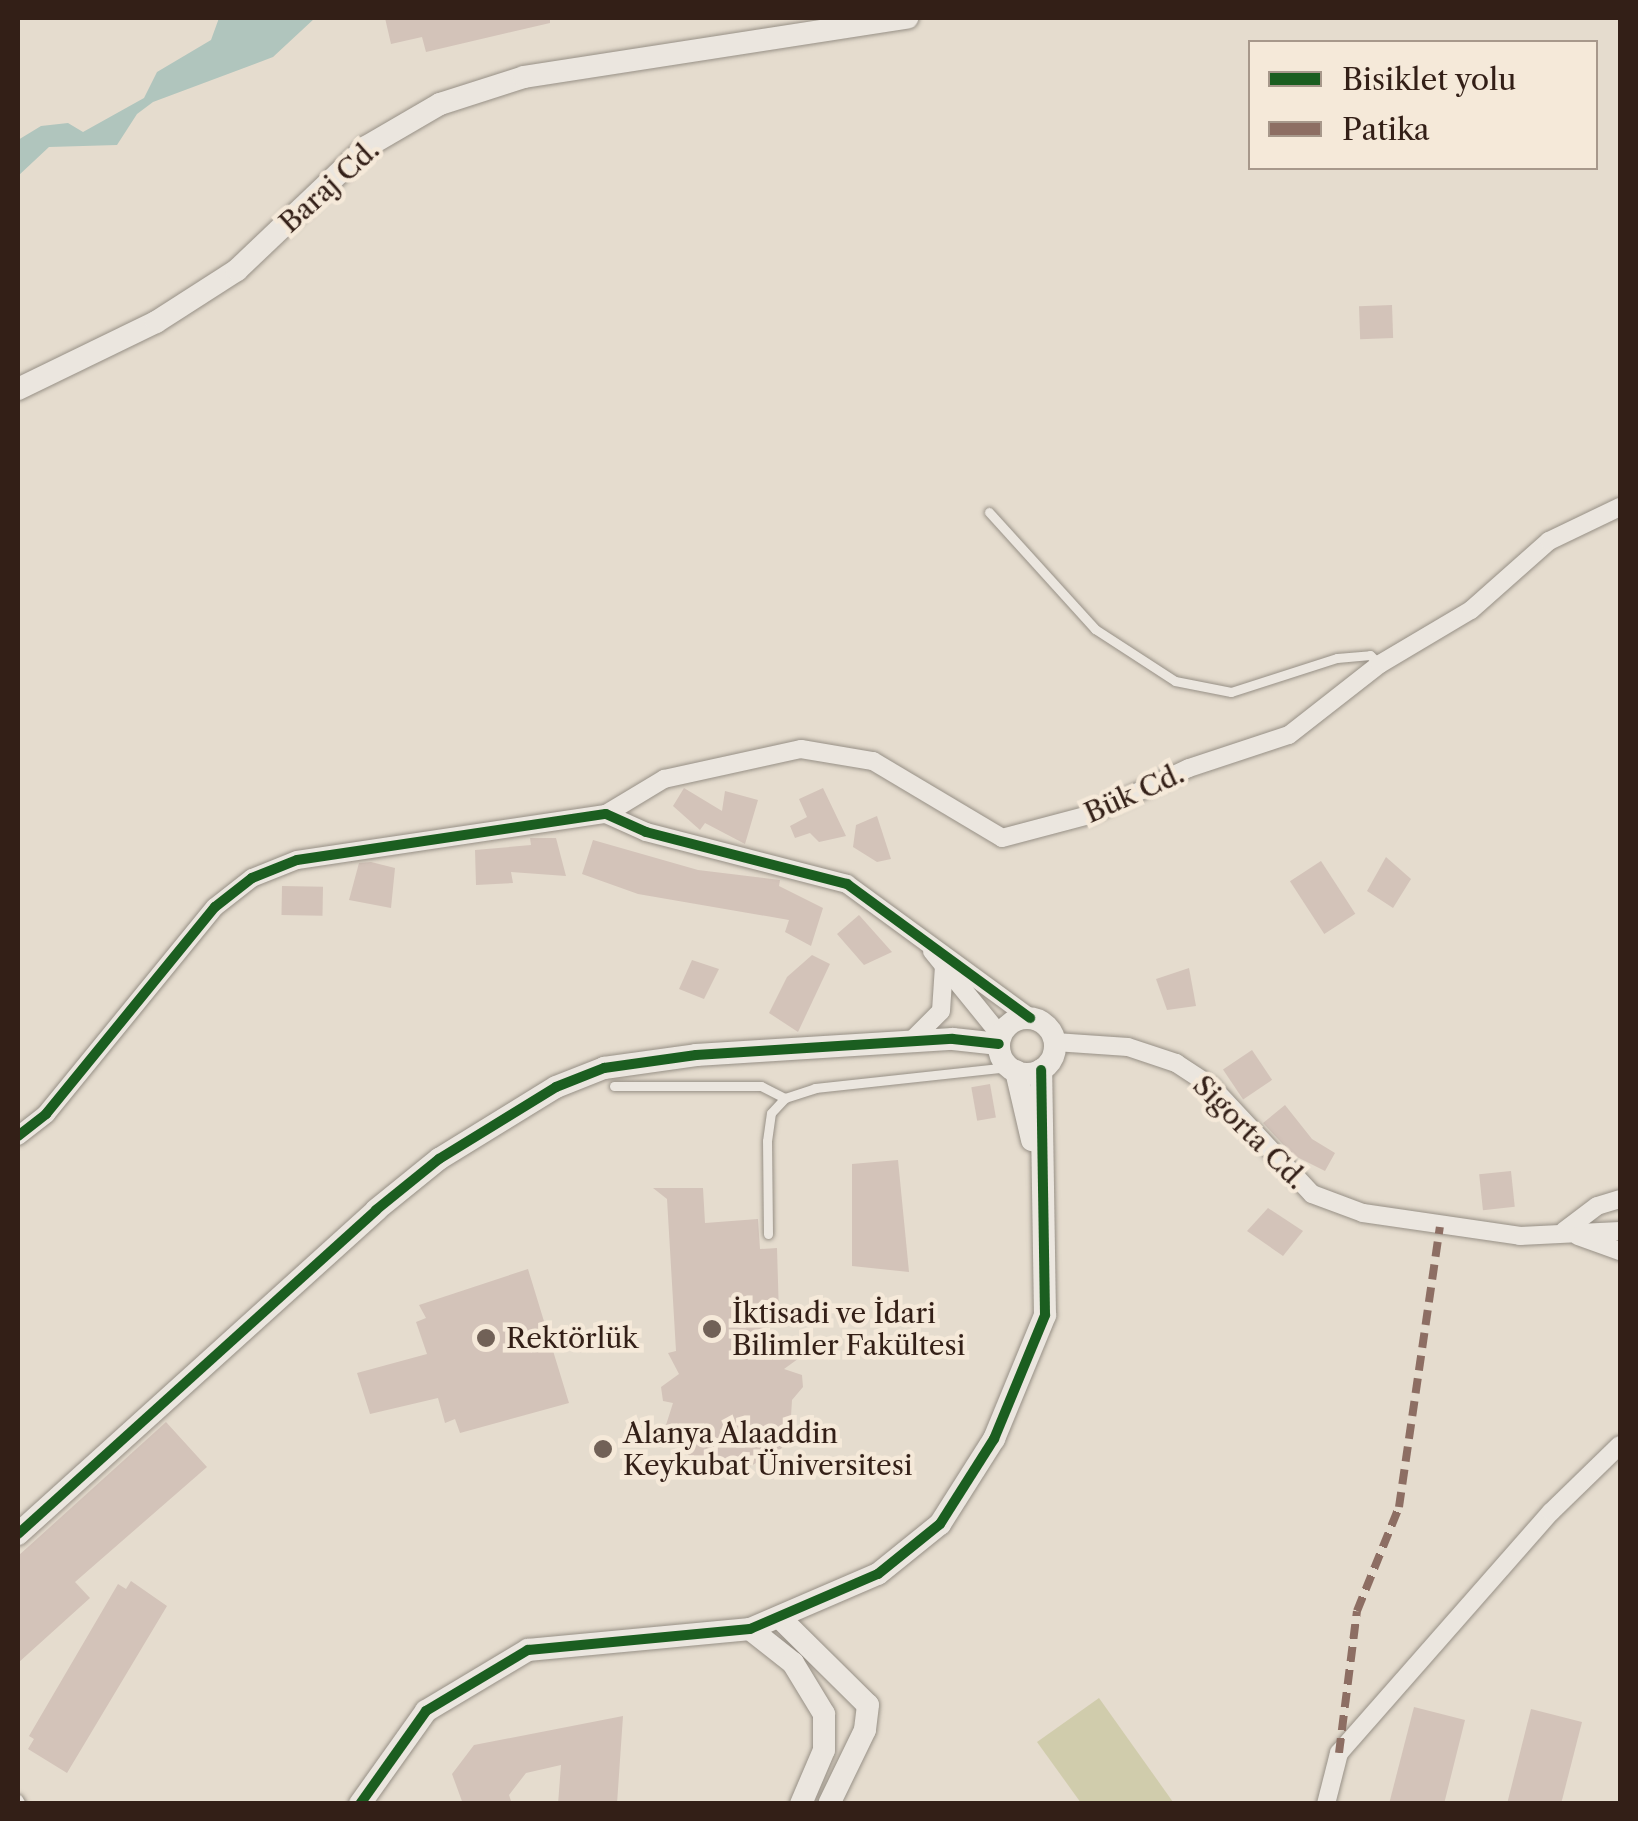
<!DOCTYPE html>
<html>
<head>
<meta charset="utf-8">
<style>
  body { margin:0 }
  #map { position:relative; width:1638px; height:1821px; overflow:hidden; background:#e5dcce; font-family:"Libre Caslon Text",serif }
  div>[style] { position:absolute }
  .green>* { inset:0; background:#d0ccac }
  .water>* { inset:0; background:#b0c5bd }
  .building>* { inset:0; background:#d3c3b9; transform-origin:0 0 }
  .roads { filter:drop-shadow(0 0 2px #979086) drop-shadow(0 0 2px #979086) }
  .service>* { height:9px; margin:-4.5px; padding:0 4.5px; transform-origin:4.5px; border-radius:4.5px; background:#ebe6df }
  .minor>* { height:18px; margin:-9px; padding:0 9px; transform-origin:9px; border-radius:9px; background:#ebe6df }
  .tertiary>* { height:22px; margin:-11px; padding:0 11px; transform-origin:11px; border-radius:11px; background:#ebe6df }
  .tertiary>.ring { margin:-11px; padding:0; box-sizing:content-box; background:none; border:22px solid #ebe6df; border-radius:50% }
  .quiet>* { height:8px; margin-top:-4px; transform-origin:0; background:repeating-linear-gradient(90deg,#8d6e63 0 15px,transparent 0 23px) }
  .cycleway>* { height:10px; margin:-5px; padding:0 5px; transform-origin:5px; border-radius:5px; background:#1b5e20 }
  .dots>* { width:28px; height:28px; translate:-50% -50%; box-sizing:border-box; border:5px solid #f5e9d9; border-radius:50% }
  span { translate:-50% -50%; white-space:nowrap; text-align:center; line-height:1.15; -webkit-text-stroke:9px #f5e9d9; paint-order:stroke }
  .street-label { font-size:28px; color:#331f17 }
  .poi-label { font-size:28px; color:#331f17 }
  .left { translate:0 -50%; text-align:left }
  .frame { position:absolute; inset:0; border:20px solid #331f17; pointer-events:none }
  .legend { position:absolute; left:1248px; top:40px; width:350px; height:130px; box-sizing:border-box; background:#f5e9d9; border:2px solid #a7988b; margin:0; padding:12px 18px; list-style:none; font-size:30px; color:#331f17 }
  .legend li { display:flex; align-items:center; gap:20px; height:50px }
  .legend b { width:50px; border:2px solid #a7988b }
</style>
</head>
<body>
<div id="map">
  <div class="green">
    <div style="clip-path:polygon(1099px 1698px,1173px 1802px,1171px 1803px,1081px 1803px,1037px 1742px)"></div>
  </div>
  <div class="water">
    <div style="clip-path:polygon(219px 18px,315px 18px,273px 57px,153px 102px,137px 114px,117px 145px,49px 147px,18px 176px,18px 140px,41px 126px,68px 123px,83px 132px,144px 98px,157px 72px,211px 40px)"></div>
  </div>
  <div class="building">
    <div style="clip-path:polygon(385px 18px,550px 18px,550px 23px,426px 52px,422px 37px,391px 44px)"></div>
    <div style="left:1392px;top:305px;width:33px;height:33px;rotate:88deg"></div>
    <div style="clip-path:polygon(684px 788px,722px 811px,725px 791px,758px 800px,745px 844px,705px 823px,700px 830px,673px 806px)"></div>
    <div style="clip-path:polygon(823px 788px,846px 836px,819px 842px,810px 833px,795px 838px,790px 826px,807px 817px,799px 799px)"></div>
    <div style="clip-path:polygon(877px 816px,891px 859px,877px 862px,853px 847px,856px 825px)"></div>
    <div style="clip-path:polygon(530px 838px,556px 838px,566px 876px,511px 872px,513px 883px,476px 885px,475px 850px,531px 845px)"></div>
    <div style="clip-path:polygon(593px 840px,698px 870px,780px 880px,779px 886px,823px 908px,811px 946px,785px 932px,789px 920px,638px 894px,582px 874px)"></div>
    <div style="clip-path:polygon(1386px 857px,1411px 879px,1393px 908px,1367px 891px)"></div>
    <div style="left:1321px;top:861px;width:63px;height:37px;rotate:57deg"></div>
    <div style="clip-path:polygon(371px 862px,395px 868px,391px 908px,349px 900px,359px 863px)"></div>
    <div style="left:282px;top:886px;width:41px;height:29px;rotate:1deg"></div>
    <div style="clip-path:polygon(859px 915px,892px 952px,864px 965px,837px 934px)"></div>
    <div style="clip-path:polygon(812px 955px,830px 964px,798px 1032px,769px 1013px,787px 977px)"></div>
    <div style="clip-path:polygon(692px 960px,719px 969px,704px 999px,679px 989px)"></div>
    <div style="clip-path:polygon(1189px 968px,1196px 1006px,1167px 1010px,1156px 979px)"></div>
    <div style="left:1252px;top:1050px;width:36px;height:35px;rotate:56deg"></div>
    <div style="left:990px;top:1084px;width:34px;height:19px;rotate:80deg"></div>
    <div style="clip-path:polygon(1285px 1105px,1312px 1139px,1335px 1153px,1325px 1171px,1293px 1155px,1263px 1123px)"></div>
    <div style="clip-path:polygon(898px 1160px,909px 1272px,852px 1266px,852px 1164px)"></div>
    <div style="left:1511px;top:1171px;width:36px;height:32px;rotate:84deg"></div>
    <div style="clip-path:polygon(653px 1188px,703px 1188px,705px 1223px,758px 1219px,760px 1249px,777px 1248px,779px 1315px,762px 1337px,789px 1336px,801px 1344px,802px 1356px,784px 1369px,802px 1375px,803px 1387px,792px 1400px,790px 1432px,781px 1449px,735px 1475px,718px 1476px,710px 1458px,691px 1457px,670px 1440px,666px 1425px,673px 1403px,663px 1401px,661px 1387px,679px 1374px,668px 1353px,676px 1351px,667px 1199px)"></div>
    <div style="clip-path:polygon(1268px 1208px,1303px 1231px,1283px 1256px,1247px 1231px)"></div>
    <div style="clip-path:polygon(528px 1269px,569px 1403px,460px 1433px,455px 1419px,445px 1423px,438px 1398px,370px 1414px,357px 1373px,427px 1354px,416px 1322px,426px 1318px,419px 1305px)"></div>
    <div style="clip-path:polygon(166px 1422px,207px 1467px,75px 1582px,90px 1598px,18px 1663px,18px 1556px)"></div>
    <div style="clip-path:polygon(131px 1581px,167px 1606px,67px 1773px,28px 1749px,34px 1739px,29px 1736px,118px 1584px,126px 1589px)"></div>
    <div style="clip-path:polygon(1414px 1707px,1465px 1720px,1444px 1804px,1389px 1804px)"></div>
    <div style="clip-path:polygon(1531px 1709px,1582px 1722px,1561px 1804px,1507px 1804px)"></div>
    <div style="clip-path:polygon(623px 1716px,617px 1804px,558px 1804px,561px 1765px,526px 1773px,509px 1795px,512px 1804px,463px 1804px,452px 1774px,474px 1745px)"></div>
  </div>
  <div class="roads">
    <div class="service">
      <div style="left:989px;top:512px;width:158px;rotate:47.8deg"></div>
      <div style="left:1095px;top:629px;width:95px;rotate:33deg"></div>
      <div style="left:1175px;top:681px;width:57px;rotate:11.1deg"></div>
      <div style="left:1231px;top:692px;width:111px;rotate:-17.8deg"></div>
      <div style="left:1337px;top:658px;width:33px;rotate:-5deg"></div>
      <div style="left:1370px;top:655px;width:13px;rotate:45deg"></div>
      <div style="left:614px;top:1086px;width:147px"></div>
      <div style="left:761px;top:1086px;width:27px;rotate:27deg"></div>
      <div style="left:768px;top:1234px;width:93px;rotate:-90.6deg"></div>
      <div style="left:767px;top:1141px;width:28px;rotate:-82deg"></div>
      <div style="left:771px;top:1113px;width:21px;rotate:-47deg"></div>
      <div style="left:785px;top:1098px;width:32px;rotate:-18deg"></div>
      <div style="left:815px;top:1088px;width:195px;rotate:-6.2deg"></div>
      <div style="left:18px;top:1799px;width:6px;rotate:59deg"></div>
    </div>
    <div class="minor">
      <div style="left:606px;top:814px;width:68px;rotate:-31.1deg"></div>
      <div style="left:664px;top:779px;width:140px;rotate:-12.4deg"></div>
      <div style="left:801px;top:749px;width:73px;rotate:9.5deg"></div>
      <div style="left:873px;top:761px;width:150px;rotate:30.8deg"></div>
      <div style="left:1002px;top:838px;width:90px;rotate:-14.8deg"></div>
      <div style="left:1089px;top:815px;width:110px;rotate:-25.2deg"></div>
      <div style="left:1189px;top:768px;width:105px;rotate:-18.3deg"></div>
      <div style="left:1289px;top:735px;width:115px;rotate:-38deg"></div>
      <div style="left:1380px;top:664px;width:106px;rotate:-30.7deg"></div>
      <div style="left:1471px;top:610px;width:104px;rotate:-41.5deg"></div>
      <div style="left:1549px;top:541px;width:79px;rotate:-25.6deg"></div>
      <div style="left:932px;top:951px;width:109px;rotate:50.9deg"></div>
      <div style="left:911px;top:1041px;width:42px;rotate:-45deg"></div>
      <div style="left:941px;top:1011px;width:45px;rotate:-86.2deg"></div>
      <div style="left:1055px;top:1042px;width:73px;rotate:3.9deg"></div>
      <div style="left:1128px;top:1047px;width:51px;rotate:18.4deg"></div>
      <div style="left:1176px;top:1063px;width:42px;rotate:33.3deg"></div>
      <div style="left:1211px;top:1086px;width:148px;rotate:46.9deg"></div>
      <div style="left:1312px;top:1194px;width:54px;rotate:20.4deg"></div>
      <div style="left:1363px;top:1213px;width:159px;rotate:8.3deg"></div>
      <div style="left:1520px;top:1236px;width:100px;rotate:-2.9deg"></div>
      <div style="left:18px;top:1136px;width:36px;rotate:-38deg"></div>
      <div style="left:46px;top:1114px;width:267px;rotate:-50.8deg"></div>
      <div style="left:215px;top:907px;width:47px;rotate:-38.1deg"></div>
      <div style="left:252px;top:878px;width:48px;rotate:-21.8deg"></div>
      <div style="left:297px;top:860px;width:312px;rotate:-8.5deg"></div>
      <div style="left:606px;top:814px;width:44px;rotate:24.2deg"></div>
      <div style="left:646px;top:832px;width:208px;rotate:14.5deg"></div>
      <div style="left:847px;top:884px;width:227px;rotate:36.2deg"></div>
      <div style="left:1564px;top:1231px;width:41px;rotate:-37.1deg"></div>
      <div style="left:1597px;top:1206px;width:24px;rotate:-17deg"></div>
      <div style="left:1578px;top:1236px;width:45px;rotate:19.7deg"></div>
      <div style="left:1326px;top:1804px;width:53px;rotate:-75.7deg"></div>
      <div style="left:1339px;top:1753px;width:321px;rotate:-48.7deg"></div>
      <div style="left:1551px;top:1512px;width:96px;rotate:-44.2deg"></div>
    </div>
    <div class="tertiary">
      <div style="left:18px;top:389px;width:153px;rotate:-25.9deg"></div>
      <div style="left:156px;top:322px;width:96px;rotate:-32.7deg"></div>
      <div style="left:237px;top:270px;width:178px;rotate:-43.6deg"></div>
      <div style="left:366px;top:147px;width:86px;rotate:-30.2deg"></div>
      <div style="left:440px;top:104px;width:88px;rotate:-17.8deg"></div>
      <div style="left:524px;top:77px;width:388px;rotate:-8.8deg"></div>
      <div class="ring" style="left:999px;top:1018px;width:34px;height:34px"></div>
      <div style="left:1016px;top:1071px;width:71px;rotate:76.9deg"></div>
      <div style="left:18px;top:1534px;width:483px;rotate:-42.1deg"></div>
      <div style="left:376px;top:1210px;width:81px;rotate:-39deg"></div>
      <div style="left:439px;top:1159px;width:137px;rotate:-31.6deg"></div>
      <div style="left:556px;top:1087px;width:52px;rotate:-21.6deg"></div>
      <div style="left:604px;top:1068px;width:93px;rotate:-8deg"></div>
      <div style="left:696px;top:1055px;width:257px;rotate:-3.6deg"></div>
      <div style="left:953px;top:1039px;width:46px;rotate:6.2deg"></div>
      <div style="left:781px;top:1619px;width:122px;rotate:44.7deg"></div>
      <div style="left:868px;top:1705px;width:25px;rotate:97deg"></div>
      <div style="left:865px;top:1730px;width:82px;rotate:115.9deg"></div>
      <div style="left:750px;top:1629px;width:55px;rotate:38.3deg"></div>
      <div style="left:793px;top:1663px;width:60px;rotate:58.7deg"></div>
      <div style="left:824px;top:1714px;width:36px;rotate:90deg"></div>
      <div style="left:824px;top:1750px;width:59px;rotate:113.1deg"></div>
      <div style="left:360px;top:1804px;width:114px;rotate:-54.6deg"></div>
      <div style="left:426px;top:1711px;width:119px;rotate:-30.9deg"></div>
      <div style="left:528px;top:1650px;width:223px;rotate:-5.4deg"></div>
      <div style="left:750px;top:1629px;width:139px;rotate:-23.3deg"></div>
      <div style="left:878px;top:1574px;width:80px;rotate:-38.9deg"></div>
      <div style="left:940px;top:1524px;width:101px;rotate:-57.6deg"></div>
      <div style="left:994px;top:1439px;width:134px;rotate:-67.6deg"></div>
      <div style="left:1045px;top:1315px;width:245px;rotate:-90.9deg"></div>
    </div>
  </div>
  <div class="quiet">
    <div style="left:1339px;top:1753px;width:143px;rotate:-82.8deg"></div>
    <div style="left:1357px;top:1611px;width:112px;rotate:-68deg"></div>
    <div style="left:1399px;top:1507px;width:283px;rotate:-81.7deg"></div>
  </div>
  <div class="cycleway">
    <div style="left:18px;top:1136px;width:36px;rotate:-38deg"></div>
    <div style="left:46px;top:1114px;width:267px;rotate:-50.8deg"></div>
    <div style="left:215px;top:907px;width:47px;rotate:-38.1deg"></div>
    <div style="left:252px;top:878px;width:48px;rotate:-21.8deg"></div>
    <div style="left:297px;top:860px;width:312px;rotate:-8.5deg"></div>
    <div style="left:606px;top:814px;width:44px;rotate:24.2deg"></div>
    <div style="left:646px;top:832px;width:208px;rotate:14.5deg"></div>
    <div style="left:847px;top:884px;width:227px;rotate:36.2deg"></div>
    <div style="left:18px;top:1534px;width:483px;rotate:-42.1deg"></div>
    <div style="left:376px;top:1210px;width:81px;rotate:-39deg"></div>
    <div style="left:439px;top:1159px;width:137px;rotate:-31.6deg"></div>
    <div style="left:556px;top:1087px;width:52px;rotate:-21.6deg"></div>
    <div style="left:604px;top:1068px;width:93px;rotate:-8deg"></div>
    <div style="left:696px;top:1055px;width:257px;rotate:-3.6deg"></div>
    <div style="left:953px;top:1039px;width:46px;rotate:6.2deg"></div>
    <div style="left:360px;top:1804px;width:114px;rotate:-54.6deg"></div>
    <div style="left:426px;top:1711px;width:119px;rotate:-30.9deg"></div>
    <div style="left:528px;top:1650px;width:223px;rotate:-5.4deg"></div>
    <div style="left:750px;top:1629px;width:139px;rotate:-23.3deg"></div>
    <div style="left:878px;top:1574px;width:80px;rotate:-38.9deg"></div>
    <div style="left:940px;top:1524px;width:101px;rotate:-57.6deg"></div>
    <div style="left:994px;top:1439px;width:134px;rotate:-67.6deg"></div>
    <div style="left:1045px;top:1315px;width:245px;rotate:-90.9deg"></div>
  </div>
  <div class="dots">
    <div style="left:712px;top:1329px;background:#716157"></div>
    <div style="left:486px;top:1338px;background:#716157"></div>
    <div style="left:603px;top:1449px;background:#716157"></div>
  </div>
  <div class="street-label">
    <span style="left:329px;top:186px;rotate:-42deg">Baraj Cd.</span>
    <span style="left:1134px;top:793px;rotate:-24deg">Bük Cd.</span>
    <span style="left:1250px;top:1132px;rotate:45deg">Sigorta Cd.</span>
  </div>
  <div class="poi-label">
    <span class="left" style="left:732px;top:1329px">İktisadi ve İdari<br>Bilimler Fakültesi</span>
    <span class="left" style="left:506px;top:1338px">Rektörlük</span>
    <span class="left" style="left:623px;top:1449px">Alanya Alaaddin<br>Keykubat Üniversitesi</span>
  </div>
  <div class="frame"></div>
  <ul class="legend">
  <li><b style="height:12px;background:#1b5e20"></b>Bisiklet yolu</li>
  <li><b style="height:12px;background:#8d6e63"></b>Patika</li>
  </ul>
</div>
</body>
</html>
